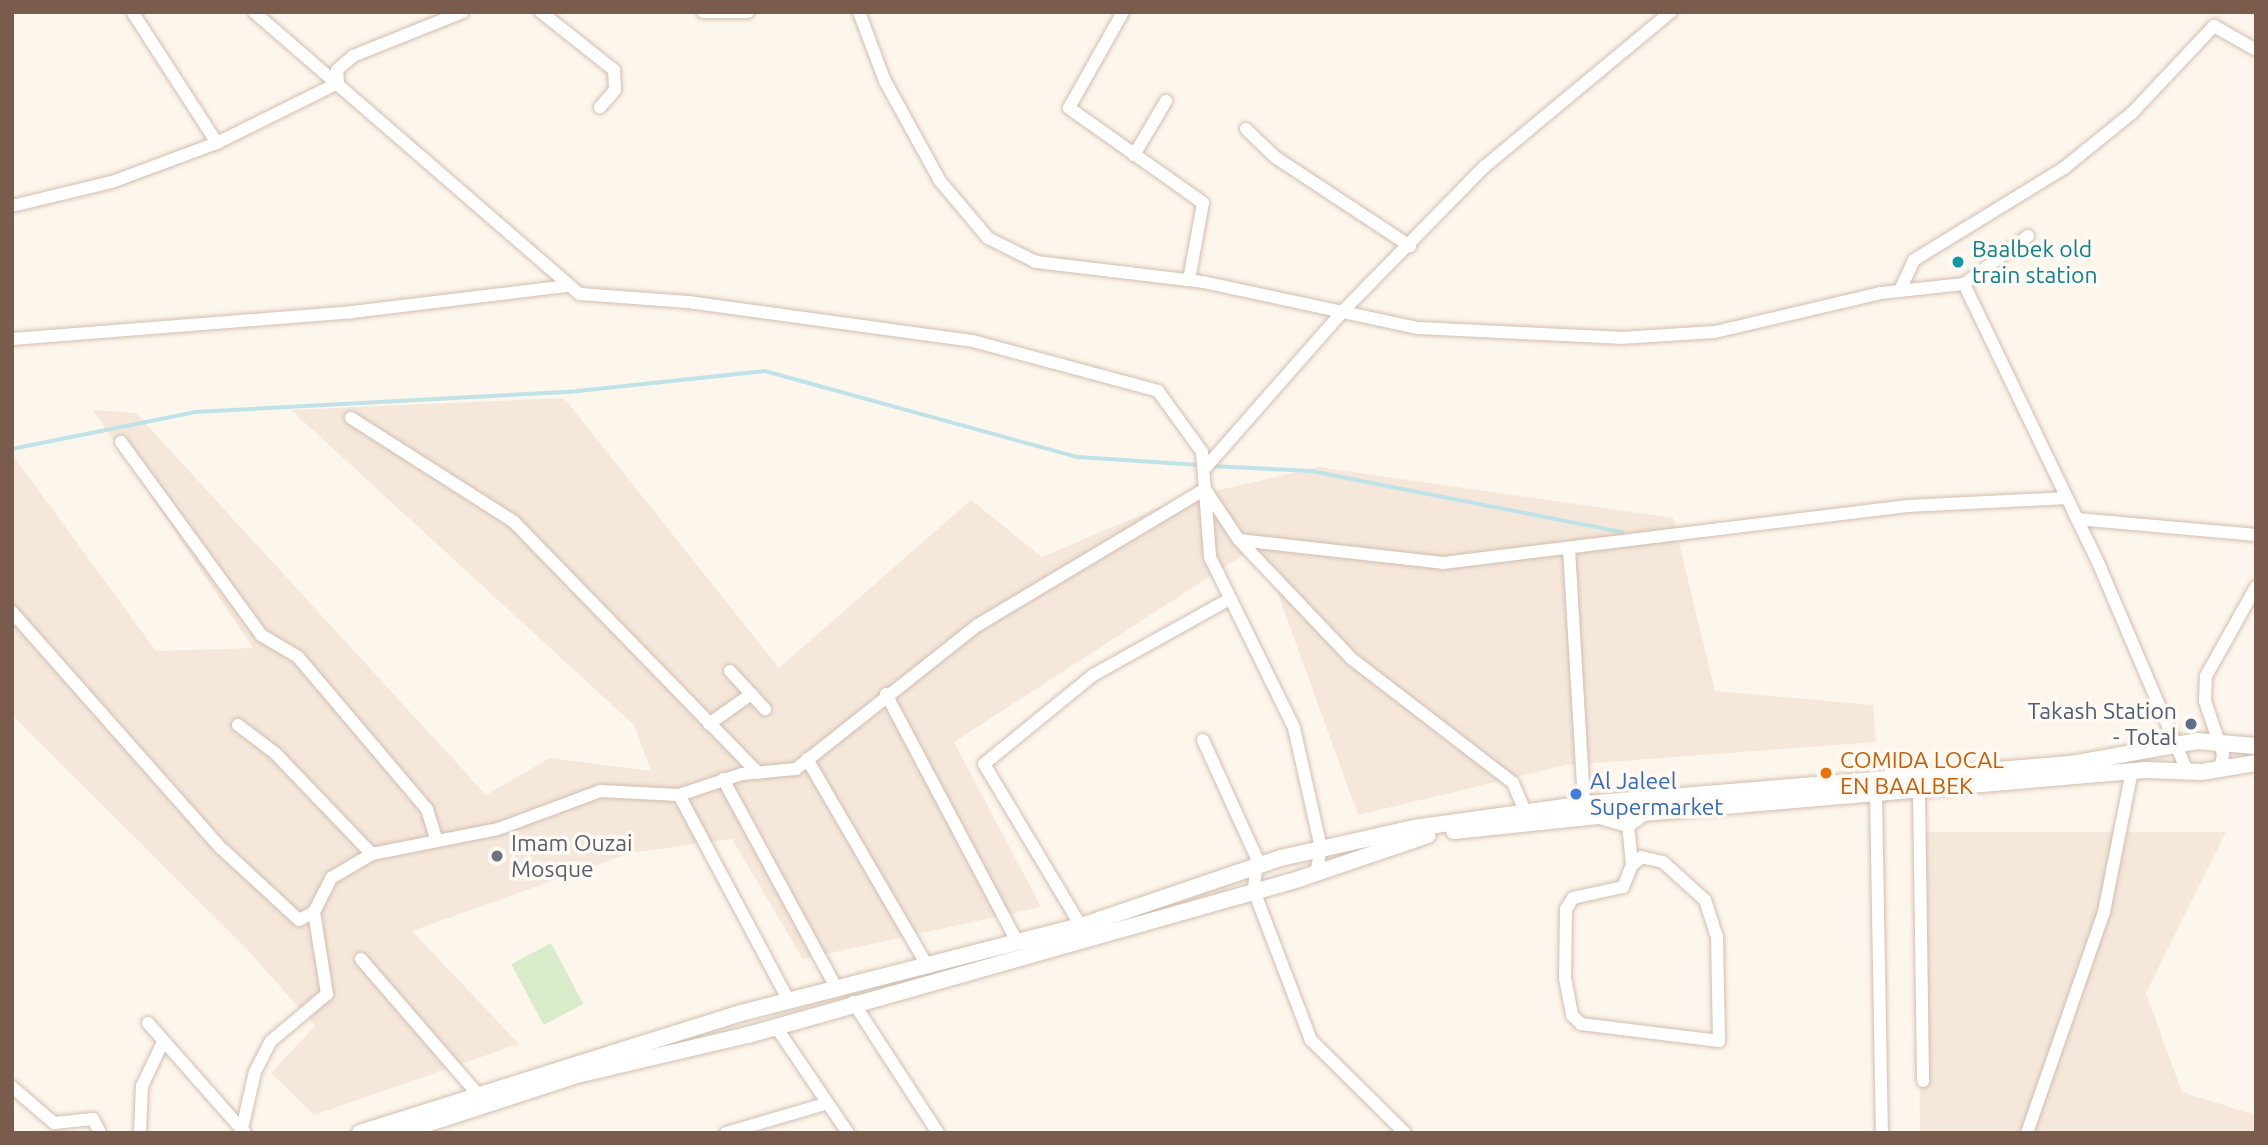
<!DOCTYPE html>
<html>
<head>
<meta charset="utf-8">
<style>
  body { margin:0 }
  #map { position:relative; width:2268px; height:1145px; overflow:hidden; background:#fdf6ec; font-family:Ubuntu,sans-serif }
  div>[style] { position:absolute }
  .residential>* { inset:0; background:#f5e8da }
  .green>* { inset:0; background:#d8ecc9; transform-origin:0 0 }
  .stream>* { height:3.5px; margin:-1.75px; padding:0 1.75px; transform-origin:1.75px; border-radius:1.75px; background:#bfe3e8 }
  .roads { filter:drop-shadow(0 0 2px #d1beb0) drop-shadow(0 0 2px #d1beb0) }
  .street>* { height:12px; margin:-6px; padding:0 6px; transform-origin:6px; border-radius:6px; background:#fff }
  .secondary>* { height:16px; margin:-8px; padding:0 8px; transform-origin:8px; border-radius:8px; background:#fff }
  .dots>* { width:19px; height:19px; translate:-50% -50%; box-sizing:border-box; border:4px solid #fffaf3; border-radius:50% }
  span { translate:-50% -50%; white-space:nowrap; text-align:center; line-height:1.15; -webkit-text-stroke:7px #fffaf3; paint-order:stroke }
  .culture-label { font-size:23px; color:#0d838f }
  .left { translate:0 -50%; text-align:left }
  .service-label { font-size:23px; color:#4e5e75 }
  .right { translate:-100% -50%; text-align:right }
  .food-label { font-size:23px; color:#c56008 }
  .shop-label { font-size:23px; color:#366cbe }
  .worship-label { font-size:23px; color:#5b616d }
  .frame { position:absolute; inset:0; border:14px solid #7a5c4d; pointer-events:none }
</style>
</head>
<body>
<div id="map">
  <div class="residential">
    <div style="clip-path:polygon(564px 398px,779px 668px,971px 500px,1042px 557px,1176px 500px,1318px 467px,1673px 518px,1715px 691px,1873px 705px,1876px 742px,1567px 765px,1358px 815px,1260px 544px,954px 742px,1041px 907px,803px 959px,732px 839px,630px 853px,412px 931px,519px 1044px,314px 1115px,271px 1073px,315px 1026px,247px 949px,12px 715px,12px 454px,156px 651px,253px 648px,93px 410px,136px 413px,486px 795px,550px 758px,651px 771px,634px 725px,291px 410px)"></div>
    <div style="clip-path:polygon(1917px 832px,2226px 832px,2146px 993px,2182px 1092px,2256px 1115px,2256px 1133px,1920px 1133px)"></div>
  </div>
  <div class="green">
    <div style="left:551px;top:943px;width:69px;height:45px;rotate:62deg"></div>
  </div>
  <div class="stream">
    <div style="left:12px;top:449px;width:187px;rotate:-11.4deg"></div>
    <div style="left:195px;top:412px;width:375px;rotate:-3.1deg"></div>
    <div style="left:569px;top:392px;width:197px;rotate:-6.1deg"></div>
    <div style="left:765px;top:371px;width:325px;rotate:15.4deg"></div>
    <div style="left:1078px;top:457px;width:121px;rotate:3.8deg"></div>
    <div style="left:1210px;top:466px;width:101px;rotate:2.8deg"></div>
    <div style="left:1311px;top:471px;width:317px;rotate:11.1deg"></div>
  </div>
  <div class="roads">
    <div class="street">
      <div style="left:254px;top:12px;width:431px;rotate:40.9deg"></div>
      <div style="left:580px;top:294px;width:108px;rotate:4.2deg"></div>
      <div style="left:688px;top:302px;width:288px;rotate:7.8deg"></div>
      <div style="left:973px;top:341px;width:192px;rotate:15.1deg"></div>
      <div style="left:1158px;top:391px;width:75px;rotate:54.2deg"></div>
      <div style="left:1202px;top:452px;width:105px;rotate:85.6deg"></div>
      <div style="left:1210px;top:557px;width:191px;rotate:63.8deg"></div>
      <div style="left:1294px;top:728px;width:123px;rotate:77.3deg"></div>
      <div style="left:1321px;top:848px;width:26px;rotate:101deg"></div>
      <div style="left:541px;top:12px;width:93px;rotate:38.5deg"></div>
      <div style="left:614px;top:70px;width:20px;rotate:87deg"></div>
      <div style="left:615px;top:90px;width:23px;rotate:131deg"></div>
      <div style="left:703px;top:12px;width:45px"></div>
      <div style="left:859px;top:12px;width:74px;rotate:69.4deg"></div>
      <div style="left:885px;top:81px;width:114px;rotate:61.2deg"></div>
      <div style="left:940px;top:181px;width:75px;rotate:49.9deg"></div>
      <div style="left:988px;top:238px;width:54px;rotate:26.6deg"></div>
      <div style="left:1036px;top:262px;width:168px;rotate:6.8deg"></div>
      <div style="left:1203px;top:282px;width:220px;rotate:12.1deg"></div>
      <div style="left:1418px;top:328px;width:202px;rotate:2.8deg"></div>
      <div style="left:1620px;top:338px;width:95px;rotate:-3.6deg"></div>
      <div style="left:1715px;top:332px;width:171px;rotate:-13.2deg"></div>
      <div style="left:1881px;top:293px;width:83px;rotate:-6.2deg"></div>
      <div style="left:1964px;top:284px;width:80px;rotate:-36.9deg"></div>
      <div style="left:1123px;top:12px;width:110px;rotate:119.4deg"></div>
      <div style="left:1069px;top:108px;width:164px;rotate:35.3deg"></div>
      <div style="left:1203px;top:203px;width:78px;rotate:100.3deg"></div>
      <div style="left:133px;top:13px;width:155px;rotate:57.1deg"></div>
      <div style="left:338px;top:83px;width:13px;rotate:-94deg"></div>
      <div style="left:337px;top:70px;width:21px;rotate:-41deg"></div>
      <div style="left:353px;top:56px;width:118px;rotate:-21.8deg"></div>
      <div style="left:1246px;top:129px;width:40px;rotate:44deg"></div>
      <div style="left:1275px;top:157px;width:162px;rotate:33.4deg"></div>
      <div style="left:1134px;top:155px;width:63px;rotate:-59.3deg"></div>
      <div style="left:12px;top:206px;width:103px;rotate:-13.5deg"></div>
      <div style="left:112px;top:182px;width:112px;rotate:-20.4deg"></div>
      <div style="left:217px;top:143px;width:135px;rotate:-26.4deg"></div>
      <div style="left:1964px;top:284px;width:314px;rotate:64.3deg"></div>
      <div style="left:2100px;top:567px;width:222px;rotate:66.9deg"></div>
      <div style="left:1900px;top:290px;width:33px;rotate:-65deg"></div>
      <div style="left:1914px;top:260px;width:176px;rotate:-31.5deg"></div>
      <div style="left:2064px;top:168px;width:87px;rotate:-39deg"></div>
      <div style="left:2132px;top:113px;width:120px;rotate:-46.7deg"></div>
      <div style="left:2214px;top:26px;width:48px;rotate:29.7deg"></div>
      <div style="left:12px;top:339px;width:341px;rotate:-4.5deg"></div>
      <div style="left:352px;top:312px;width:218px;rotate:-6.9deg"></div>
      <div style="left:351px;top:418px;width:193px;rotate:32.5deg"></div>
      <div style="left:514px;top:522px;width:350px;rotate:45.8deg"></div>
      <div style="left:121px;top:442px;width:238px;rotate:54deg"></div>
      <div style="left:261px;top:635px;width:43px;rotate:30.7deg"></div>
      <div style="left:298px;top:657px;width:199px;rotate:49.7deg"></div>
      <div style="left:427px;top:809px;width:31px;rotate:73deg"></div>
      <div style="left:1206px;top:467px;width:210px;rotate:-48.7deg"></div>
      <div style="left:1345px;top:309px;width:199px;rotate:-45.6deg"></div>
      <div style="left:1484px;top:167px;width:243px;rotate:-39.7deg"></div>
      <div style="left:2077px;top:519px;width:180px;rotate:5.1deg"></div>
      <div style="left:1239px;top:540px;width:205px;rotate:6.4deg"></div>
      <div style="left:1443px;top:563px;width:468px;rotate:-7deg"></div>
      <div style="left:1908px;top:506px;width:159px;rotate:-2.9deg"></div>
      <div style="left:1569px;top:549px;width:255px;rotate:86.6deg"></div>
      <div style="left:12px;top:612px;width:315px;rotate:48.5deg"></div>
      <div style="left:221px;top:848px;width:106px;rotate:42.7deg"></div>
      <div style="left:299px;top:920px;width:17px;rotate:-28deg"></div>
      <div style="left:314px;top:912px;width:38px;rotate:-63deg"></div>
      <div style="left:331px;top:878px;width:48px;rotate:-30.3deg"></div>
      <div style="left:372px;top:854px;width:128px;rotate:-11.2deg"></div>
      <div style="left:498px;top:829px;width:109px;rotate:-20.4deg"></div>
      <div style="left:600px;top:791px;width:79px;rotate:2.9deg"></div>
      <div style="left:679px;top:795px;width:66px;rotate:-18.4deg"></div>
      <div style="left:742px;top:774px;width:54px;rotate:-5.3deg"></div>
      <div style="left:796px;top:769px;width:232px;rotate:-38.4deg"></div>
      <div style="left:978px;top:625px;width:265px;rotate:-30.9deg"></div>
      <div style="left:1205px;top:489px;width:61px;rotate:56.3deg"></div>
      <div style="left:1239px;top:540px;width:164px;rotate:46.5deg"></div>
      <div style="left:1352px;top:659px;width:203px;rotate:37.6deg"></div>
      <div style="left:1513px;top:783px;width:30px;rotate:67deg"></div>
      <div style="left:730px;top:671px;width:52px;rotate:47.4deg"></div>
      <div style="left:886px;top:694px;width:282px;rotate:62.1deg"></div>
      <div style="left:709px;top:724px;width:52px;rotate:-35.5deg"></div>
      <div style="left:238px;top:725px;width:46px;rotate:37.1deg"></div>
      <div style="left:275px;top:753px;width:140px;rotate:46.2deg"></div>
      <div style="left:1203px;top:740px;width:137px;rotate:65.5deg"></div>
      <div style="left:807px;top:759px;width:241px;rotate:59.8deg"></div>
      <div style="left:2220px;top:770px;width:16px;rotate:-79deg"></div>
      <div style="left:2223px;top:754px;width:56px;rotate:-108.8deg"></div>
      <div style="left:2205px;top:701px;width:25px;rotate:-88deg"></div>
      <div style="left:2206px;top:676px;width:102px;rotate:-60.7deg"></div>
      <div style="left:723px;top:779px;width:237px;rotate:61.5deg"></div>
      <div style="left:1919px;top:790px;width:291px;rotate:89.2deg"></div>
      <div style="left:679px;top:795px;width:231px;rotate:61.9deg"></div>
      <div style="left:1876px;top:795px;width:338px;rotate:89deg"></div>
      <div style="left:1628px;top:824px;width:41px;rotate:84.4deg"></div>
      <div style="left:1632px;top:865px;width:24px;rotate:112deg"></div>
      <div style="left:1623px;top:887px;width:51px;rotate:167.6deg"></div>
      <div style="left:1573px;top:898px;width:13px;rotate:122deg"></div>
      <div style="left:1566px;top:909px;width:69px;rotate:90.8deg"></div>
      <div style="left:1565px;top:978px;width:38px;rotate:79deg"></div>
      <div style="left:1572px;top:1015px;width:13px;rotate:45deg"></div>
      <div style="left:1581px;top:1024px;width:139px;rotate:7deg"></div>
      <div style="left:1719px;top:1041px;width:104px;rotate:-91.1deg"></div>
      <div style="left:1717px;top:937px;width:39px;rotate:-108deg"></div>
      <div style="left:1705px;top:900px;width:57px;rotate:-137.9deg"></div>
      <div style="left:1663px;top:862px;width:22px;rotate:-167deg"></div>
      <div style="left:1642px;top:857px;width:13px;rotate:141deg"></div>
      <div style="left:1256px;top:867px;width:24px;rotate:95deg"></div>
      <div style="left:1254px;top:891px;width:160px;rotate:69.1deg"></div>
      <div style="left:1311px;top:1040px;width:132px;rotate:44.7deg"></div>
      <div style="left:1081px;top:926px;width:189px;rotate:-120.9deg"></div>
      <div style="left:984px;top:764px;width:141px;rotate:-39.2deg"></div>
      <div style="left:1093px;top:675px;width:154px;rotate:-29.1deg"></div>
      <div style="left:361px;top:959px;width:176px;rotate:49.2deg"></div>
      <div style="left:853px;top:1002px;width:156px;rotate:57deg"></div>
      <div style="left:148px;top:1023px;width:147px;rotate:48.6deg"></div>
      <div style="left:776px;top:1027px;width:128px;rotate:55.8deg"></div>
      <div style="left:12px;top:1087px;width:55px;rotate:40.6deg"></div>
      <div style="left:54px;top:1123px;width:39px;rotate:-6deg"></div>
      <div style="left:93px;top:1119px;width:16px;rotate:63deg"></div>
      <div style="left:242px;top:1129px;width:58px;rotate:-77.2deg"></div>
      <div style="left:255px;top:1072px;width:35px;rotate:-63deg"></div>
      <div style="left:271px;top:1041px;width:73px;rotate:-40deg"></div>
      <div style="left:327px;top:994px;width:83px;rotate:-99deg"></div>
      <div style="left:140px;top:1133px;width:47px;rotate:-87.6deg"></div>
      <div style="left:142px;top:1086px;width:49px;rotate:-64.5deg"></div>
      <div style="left:726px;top:1133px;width:103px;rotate:-16.3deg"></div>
      <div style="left:2027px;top:1133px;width:234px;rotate:-70.8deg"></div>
      <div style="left:2104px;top:912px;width:144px;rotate:-78.8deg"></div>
    </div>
    <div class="secondary">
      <div style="left:1454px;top:831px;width:147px;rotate:-5.9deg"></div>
      <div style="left:1600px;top:816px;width:29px;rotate:16deg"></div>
      <div style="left:1628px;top:824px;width:19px;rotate:-36deg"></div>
      <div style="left:1643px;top:813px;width:504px;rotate:-4.9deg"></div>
      <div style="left:2145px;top:770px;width:57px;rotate:2deg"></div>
      <div style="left:2202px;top:772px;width:55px;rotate:-9.5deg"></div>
      <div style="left:360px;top:1133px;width:399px;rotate:-17.5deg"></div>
      <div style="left:741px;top:1013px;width:351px;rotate:-14.4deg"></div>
      <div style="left:1081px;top:926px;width:211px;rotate:-18.8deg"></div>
      <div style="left:1281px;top:858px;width:136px;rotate:-12.7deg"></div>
      <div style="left:1414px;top:828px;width:172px;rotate:-8deg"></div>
      <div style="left:1584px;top:804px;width:489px;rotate:-4.7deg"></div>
      <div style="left:2071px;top:764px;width:128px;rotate:-10.3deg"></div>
      <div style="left:2197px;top:741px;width:59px;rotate:4.8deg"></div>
      <div style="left:399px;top:1133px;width:187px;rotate:-18deg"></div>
      <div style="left:577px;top:1075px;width:176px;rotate:-13.2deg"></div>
      <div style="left:748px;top:1035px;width:569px;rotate:-15.79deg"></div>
      <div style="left:1296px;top:880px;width:139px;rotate:-18.8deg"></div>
    </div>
  </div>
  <div class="dots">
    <div style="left:1958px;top:262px;background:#0f9aa8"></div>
    <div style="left:2191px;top:724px;background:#5c6f8a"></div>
    <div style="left:1826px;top:773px;background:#e8710a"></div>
    <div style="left:1576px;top:794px;background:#3f7fe0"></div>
    <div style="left:497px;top:856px;background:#6b7280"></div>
  </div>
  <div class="culture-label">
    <span class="left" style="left:1972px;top:262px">Baalbek old<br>train station</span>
  </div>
  <div class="service-label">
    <span class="right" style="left:2177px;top:724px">Takash Station<br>- Total</span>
  </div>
  <div class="food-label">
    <span class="left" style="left:1840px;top:773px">COMIDA LOCAL<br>EN BAALBEK</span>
  </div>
  <div class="shop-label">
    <span class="left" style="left:1590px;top:794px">Al Jaleel<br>Supermarket</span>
  </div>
  <div class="worship-label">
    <span class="left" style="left:511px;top:856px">Imam Ouzai<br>Mosque</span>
  </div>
  <div class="frame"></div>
</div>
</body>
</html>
